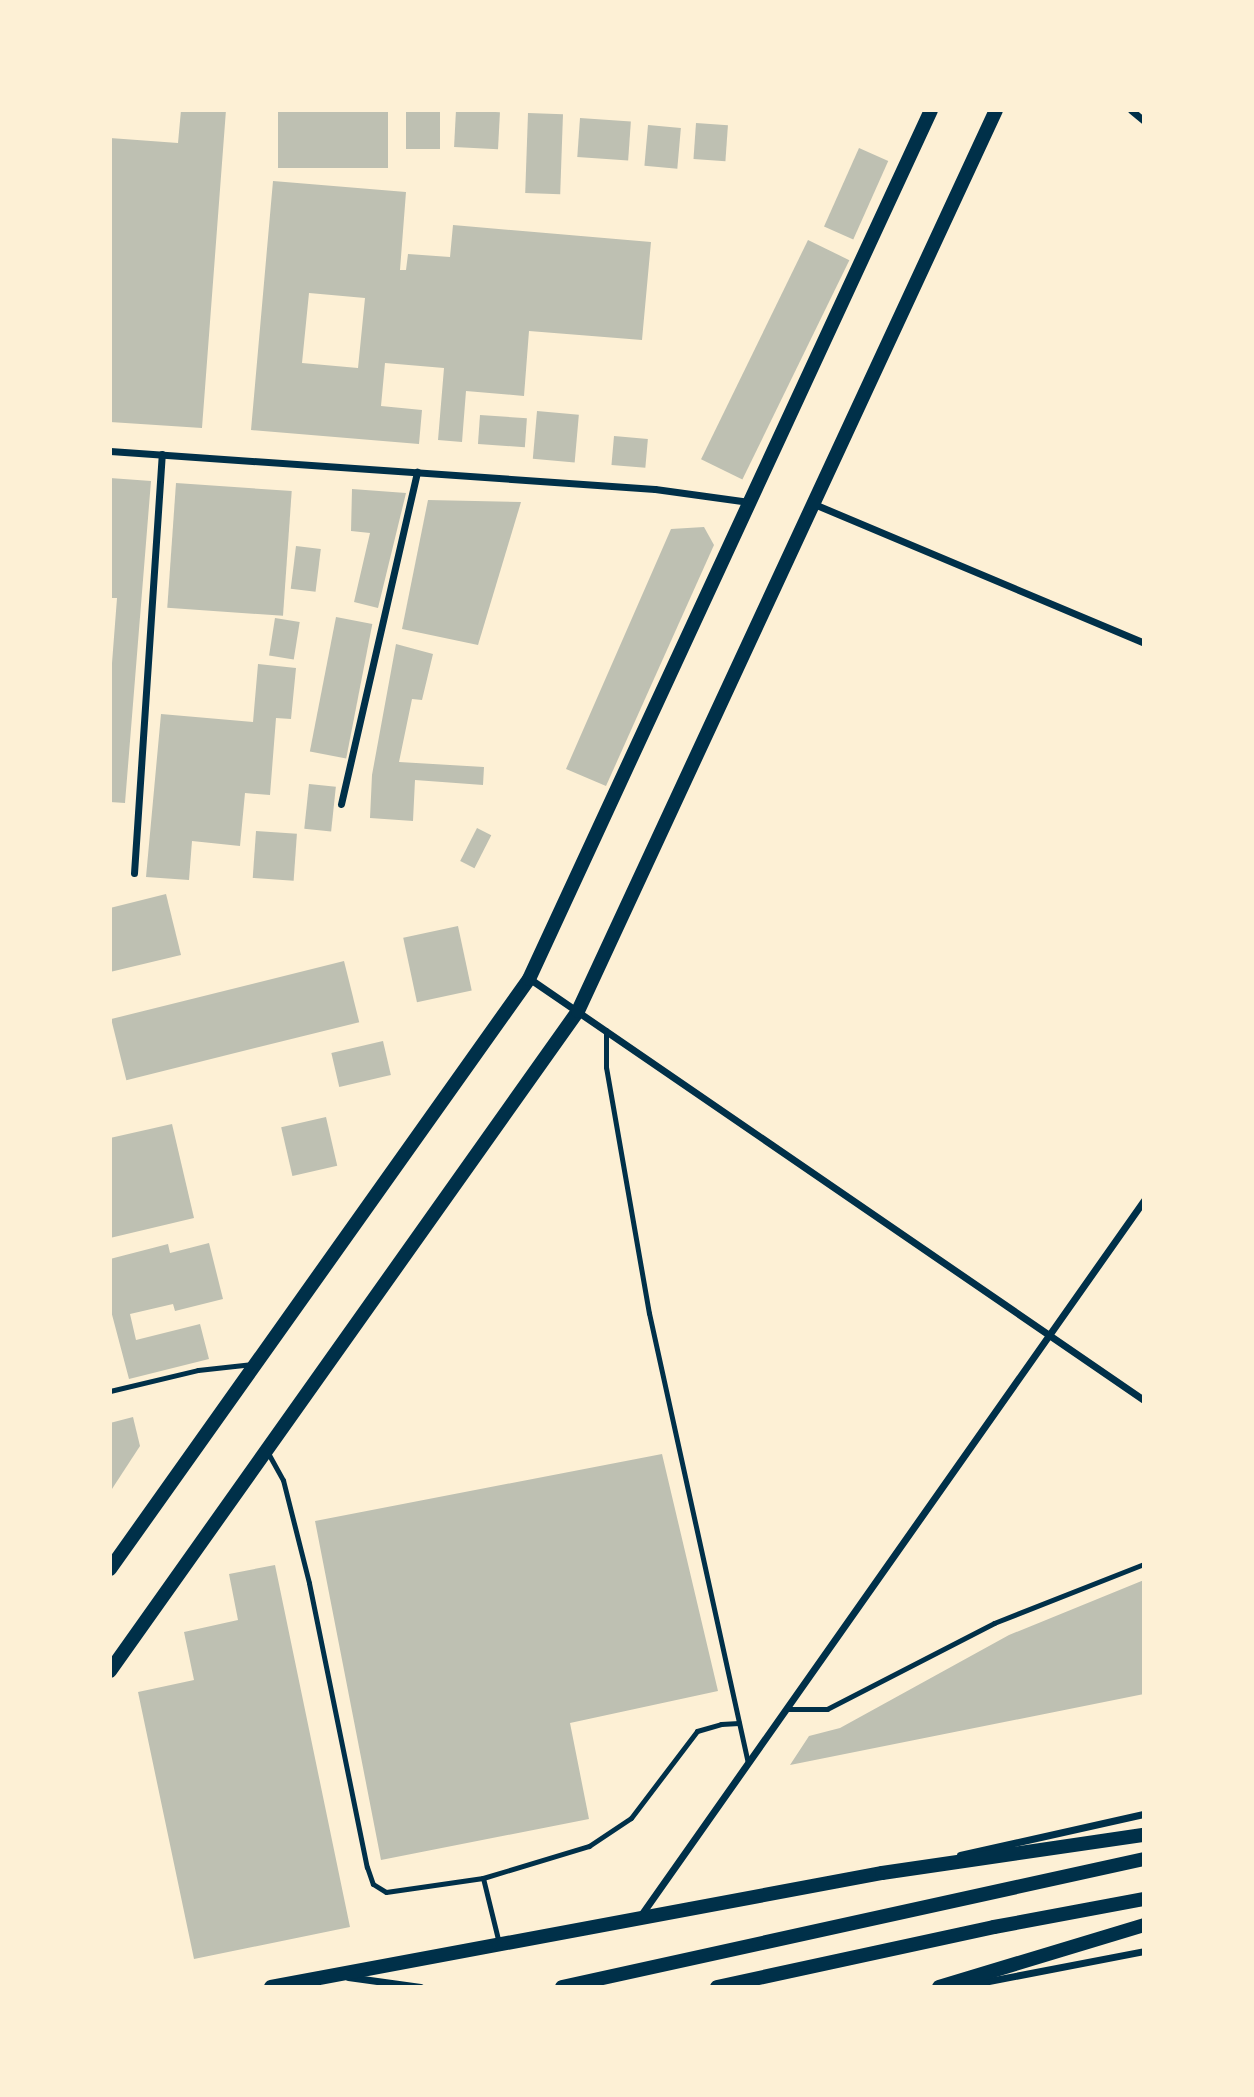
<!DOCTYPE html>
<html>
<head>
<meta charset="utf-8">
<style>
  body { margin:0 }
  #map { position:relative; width:1254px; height:2097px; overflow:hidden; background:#fdf0d5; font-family:Mulish,sans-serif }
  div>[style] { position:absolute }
  .building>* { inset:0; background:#bec0b2; transform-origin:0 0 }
  .service>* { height:5px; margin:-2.5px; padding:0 2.5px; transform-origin:2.5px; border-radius:2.5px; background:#003049 }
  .minor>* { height:7px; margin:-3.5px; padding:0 3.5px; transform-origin:3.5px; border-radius:3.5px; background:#003049 }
  .secondary>* { height:14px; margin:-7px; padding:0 7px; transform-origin:7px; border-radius:7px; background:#003049 }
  span { translate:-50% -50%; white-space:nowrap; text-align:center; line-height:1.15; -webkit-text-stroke:5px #fdf0d5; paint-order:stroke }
  .frame { position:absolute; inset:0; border:112px solid #fdf0d5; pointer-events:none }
</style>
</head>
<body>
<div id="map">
  <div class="building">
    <div style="clip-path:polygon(181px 110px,226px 110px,202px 428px,110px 422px,110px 138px,178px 143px)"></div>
    <div style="left:278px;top:110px;width:110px;height:58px"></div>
    <div style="left:406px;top:110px;width:34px;height:39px"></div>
    <div style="left:456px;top:110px;width:44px;height:37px;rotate:3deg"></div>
    <div style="left:528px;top:113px;width:35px;height:80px;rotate:2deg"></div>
    <div style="left:580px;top:118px;width:51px;height:39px;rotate:4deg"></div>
    <div style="left:696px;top:123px;width:32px;height:36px;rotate:4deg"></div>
    <div style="left:648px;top:125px;width:33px;height:41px;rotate:5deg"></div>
    <div style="left:859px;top:148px;width:32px;height:86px;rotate:24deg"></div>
    <div style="clip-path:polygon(evenodd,273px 181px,406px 192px,400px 270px,406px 270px,408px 254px,450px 257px,453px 225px,651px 242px,642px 340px,529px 331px,524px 396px,466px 391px,462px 442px,438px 440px,444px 368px,385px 363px,381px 406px,422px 410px,419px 444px,251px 430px,273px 181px,309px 293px,365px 298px,358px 368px,302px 363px,309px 293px)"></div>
    <div style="left:808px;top:240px;width:46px;height:244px;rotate:26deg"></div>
    <div style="left:537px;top:411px;width:42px;height:48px;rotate:5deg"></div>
    <div style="left:480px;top:415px;width:47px;height:29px;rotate:4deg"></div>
    <div style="left:614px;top:436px;width:34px;height:29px;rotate:5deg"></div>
    <div style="clip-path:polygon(110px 478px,151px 481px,125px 803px,110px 802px,110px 689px,117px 598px,110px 598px)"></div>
    <div style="left:176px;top:483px;width:116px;height:125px;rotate:4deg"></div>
    <div style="clip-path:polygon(352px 489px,406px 493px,378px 608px,354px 602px,370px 533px,351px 531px)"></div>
    <div style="clip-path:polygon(428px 500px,521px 502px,478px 645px,402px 629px)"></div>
    <div style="clip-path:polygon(704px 527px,714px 545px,606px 786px,566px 769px,671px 529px)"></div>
    <div style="left:296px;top:546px;width:25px;height:43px;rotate:7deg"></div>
    <div style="left:336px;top:617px;width:37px;height:137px;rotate:11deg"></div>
    <div style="left:275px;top:618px;width:25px;height:38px;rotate:9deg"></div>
    <div style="clip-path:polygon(396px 644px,433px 654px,422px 700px,412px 699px,399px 762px,484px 767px,483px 785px,415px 780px,413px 821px,370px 818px,372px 775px)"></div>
    <div style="clip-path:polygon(258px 664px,296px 668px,291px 719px,276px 718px,270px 795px,245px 793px,240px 846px,192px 841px,189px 880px,146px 877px,161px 714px,253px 722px)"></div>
    <div style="left:309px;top:784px;width:27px;height:45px;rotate:6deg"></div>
    <div style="left:477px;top:828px;width:16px;height:37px;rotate:27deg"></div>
    <div style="left:256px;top:831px;width:41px;height:47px;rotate:4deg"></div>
    <div style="clip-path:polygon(166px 894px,181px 955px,110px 972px,110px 908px)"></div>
    <div style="left:458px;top:926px;width:66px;height:56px;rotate:78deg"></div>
    <div style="left:344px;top:961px;width:63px;height:240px;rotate:76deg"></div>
    <div style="left:383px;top:1041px;width:35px;height:53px;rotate:77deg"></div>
    <div style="left:326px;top:1117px;width:50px;height:46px;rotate:77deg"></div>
    <div style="clip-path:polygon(172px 1124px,194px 1218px,110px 1238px,110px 1138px)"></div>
    <div style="clip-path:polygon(209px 1243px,223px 1299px,175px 1311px,173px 1304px,130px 1314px,136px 1340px,200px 1324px,209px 1359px,129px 1379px,110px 1307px,110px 1259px,168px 1244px,170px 1253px)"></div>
    <div style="clip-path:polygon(133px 1417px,140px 1446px,110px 1492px,110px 1423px)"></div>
    <div style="clip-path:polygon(662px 1454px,718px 1691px,570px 1723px,589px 1819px,381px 1860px,315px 1521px)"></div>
    <div style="clip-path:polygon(275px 1565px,350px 1927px,194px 1959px,138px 1692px,194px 1680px,184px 1632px,238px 1620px,229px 1574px)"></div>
    <div style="clip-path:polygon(1144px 1580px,1144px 1694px,790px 1765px,809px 1736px,840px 1728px,1009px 1635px)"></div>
  </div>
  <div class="service">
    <div style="left:606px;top:1030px;width:37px;rotate:90deg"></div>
    <div style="left:606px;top:1067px;width:250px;rotate:80.1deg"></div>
    <div style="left:649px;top:1313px;width:461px;rotate:77.6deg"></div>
    <div style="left:110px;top:1391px;width:90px;rotate:-13.4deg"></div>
    <div style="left:198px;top:1370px;width:55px;rotate:-6.2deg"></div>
    <div style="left:268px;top:1453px;width:31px;rotate:61deg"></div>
    <div style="left:283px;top:1480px;width:106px;rotate:75.8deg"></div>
    <div style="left:309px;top:1583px;width:290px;rotate:78.5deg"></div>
    <div style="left:367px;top:1867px;width:18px;rotate:71deg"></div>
    <div style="left:373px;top:1884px;width:15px;rotate:32deg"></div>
    <div style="left:386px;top:1892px;width:98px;rotate:-8.2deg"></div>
    <div style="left:483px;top:1878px;width:111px;rotate:-16.8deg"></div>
    <div style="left:589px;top:1846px;width:50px;rotate:-33.7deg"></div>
    <div style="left:631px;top:1818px;width:109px;rotate:-52.8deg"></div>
    <div style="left:697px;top:1731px;width:25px;rotate:-16deg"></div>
    <div style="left:721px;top:1724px;width:18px;rotate:-3deg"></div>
    <div style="left:787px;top:1709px;width:40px"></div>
    <div style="left:827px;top:1709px;width:188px;rotate:-27.2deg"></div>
    <div style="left:994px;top:1623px;width:161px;rotate:-21.5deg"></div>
    <div style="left:483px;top:1878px;width:67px;rotate:76.2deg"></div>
  </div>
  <div class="minor">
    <div style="left:1131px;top:110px;width:17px;rotate:40deg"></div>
    <div style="left:110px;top:451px;width:546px;rotate:3.99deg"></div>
    <div style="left:655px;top:489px;width:95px;rotate:7.9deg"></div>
    <div style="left:814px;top:504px;width:358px;rotate:22.8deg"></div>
    <div style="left:341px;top:804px;width:341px;rotate:-77.1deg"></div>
    <div style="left:134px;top:873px;width:420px;rotate:-86.2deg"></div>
    <div style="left:530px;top:979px;width:744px;rotate:34.44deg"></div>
    <div style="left:960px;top:1855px;width:189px;rotate:-12.6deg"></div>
    <div style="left:641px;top:1915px;width:874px;rotate:-54.87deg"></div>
    <div style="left:348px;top:1977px;width:73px;rotate:7.9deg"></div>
    <div style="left:968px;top:1985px;width:179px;rotate:-10.9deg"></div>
  </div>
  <div class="secondary">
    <div style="left:110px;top:1569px;width:724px;rotate:-54.62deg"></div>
    <div style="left:529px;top:979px;width:957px;rotate:-65.17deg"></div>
    <div style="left:110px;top:1671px;width:809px;rotate:-54.66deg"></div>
    <div style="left:578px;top:1011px;width:993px;rotate:-65.11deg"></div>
    <div style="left:271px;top:1987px;width:622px;rotate:-10.57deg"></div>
    <div style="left:882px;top:1873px;width:265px;rotate:-8.3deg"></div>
    <div style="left:562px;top:1987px;width:596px;rotate:-12.4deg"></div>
    <div style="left:717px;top:1987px;width:283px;rotate:-12.2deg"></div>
    <div style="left:994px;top:1927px;width:153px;rotate:-10.6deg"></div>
    <div style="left:939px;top:1987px;width:214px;rotate:-16.8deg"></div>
  </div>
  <div class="frame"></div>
</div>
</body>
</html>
